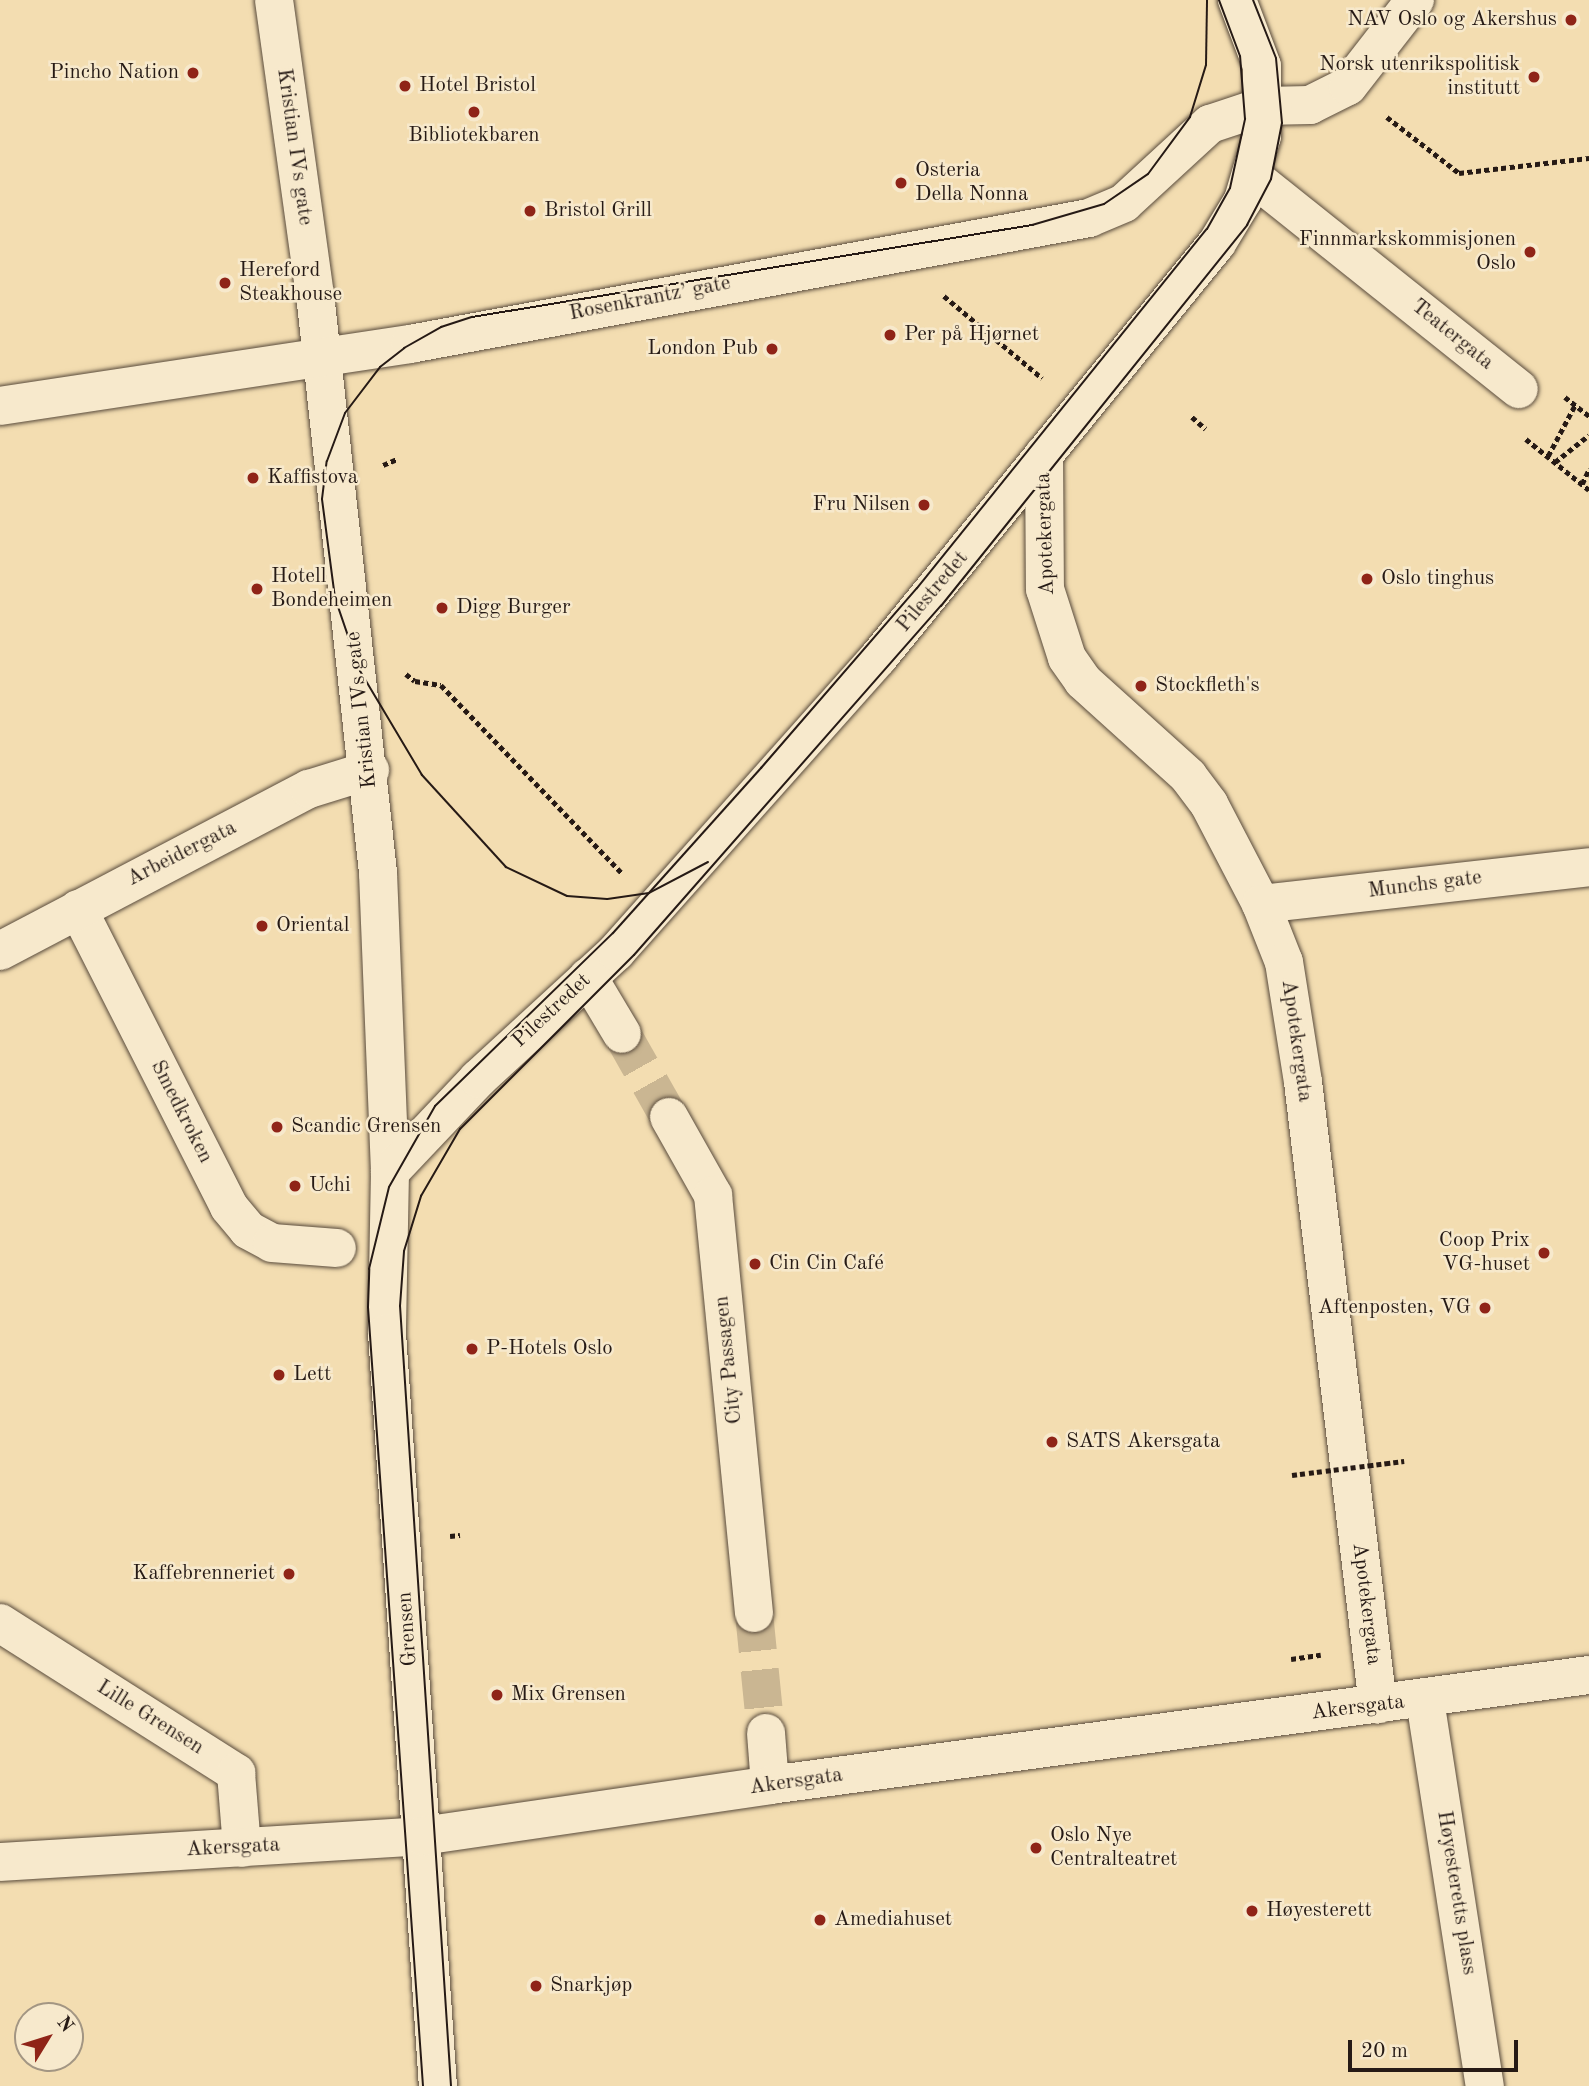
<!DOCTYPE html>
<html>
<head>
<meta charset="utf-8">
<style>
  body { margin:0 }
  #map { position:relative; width:1589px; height:2086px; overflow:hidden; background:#f3ddb1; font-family:"Old Standard TT",serif }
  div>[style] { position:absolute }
  .minor-tunnel>* { height:38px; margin-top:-19px; transform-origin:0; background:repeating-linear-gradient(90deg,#cab692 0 38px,transparent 0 57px) }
  .path>* { height:4.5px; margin-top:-2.25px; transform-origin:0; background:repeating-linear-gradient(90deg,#261a15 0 5px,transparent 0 8.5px) }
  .roads { filter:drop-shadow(0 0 2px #594b3c) drop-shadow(0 0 2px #594b3c) }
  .minor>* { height:38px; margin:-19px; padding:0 19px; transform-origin:19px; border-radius:19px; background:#f7e9cc }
  .tram>* { height:2px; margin:-1px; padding:0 1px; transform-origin:1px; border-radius:1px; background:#261a15 }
  .path-bridge>* { height:4.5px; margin-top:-2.25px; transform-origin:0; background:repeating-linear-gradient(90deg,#261a15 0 5px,transparent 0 8.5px) }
  .dots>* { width:19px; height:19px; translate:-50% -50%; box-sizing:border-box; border:4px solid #f7e9cc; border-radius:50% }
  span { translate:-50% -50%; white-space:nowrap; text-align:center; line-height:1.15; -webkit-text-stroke:5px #f7e9cc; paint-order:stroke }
  .poi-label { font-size:21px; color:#261a15 }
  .right { translate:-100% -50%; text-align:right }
  .left { translate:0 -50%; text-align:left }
  .street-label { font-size:21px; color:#261a15 }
  .north { position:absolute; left:14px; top:2002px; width:70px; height:70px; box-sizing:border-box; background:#f7e9cc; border:2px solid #a39683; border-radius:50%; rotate:52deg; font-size:19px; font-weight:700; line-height:28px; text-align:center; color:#261a15 }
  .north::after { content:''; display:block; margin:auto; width:24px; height:32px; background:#8f2418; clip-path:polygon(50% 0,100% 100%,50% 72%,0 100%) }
  .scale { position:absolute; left:1348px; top:2040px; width:170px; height:32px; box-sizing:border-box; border:4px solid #261a15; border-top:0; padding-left:9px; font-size:21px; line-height:24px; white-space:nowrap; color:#261a15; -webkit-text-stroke:5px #f7e9cc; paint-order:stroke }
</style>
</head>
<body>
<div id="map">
  <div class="minor-tunnel">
    <div style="left:622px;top:1034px;width:95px;rotate:60.5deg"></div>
    <div style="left:754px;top:1613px;width:121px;rotate:84.3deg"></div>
  </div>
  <div class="path">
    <div style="left:1387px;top:117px;width:91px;rotate:37.9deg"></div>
    <div style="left:1459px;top:173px;width:131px;rotate:-6.6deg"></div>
    <div style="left:944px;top:296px;width:128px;rotate:39.9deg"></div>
    <div style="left:1565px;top:397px;width:31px;rotate:38deg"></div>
    <div style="left:1192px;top:417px;width:18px;rotate:41deg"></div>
    <div style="left:1526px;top:439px;width:81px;rotate:39deg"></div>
    <div style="left:1548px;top:456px;width:58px;rotate:-62.1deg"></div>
    <div style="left:1555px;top:462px;width:43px;rotate:-38.5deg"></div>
    <div style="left:383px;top:465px;width:15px;rotate:-23deg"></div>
    <div style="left:1582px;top:484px;width:17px;rotate:-65deg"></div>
    <div style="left:406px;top:674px;width:11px;rotate:38deg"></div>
    <div style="left:415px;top:681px;width:26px;rotate:9deg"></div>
    <div style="left:441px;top:685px;width:261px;rotate:46.1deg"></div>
    <div style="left:450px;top:1536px;width:10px;rotate:-6deg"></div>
    <div style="left:1291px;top:1659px;width:30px;rotate:-8deg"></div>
  </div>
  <div class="roads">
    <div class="minor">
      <div style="left:274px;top:0;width:306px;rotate:82.1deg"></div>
      <div style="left:316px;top:303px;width:573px;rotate:83.79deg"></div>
      <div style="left:378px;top:873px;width:299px;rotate:87.7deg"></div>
      <div style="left:390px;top:1172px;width:161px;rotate:91.1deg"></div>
      <div style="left:387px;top:1333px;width:755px;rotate:86.13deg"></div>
      <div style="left:1253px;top:177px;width:340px;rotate:38.6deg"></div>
      <div style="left:0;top:406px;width:415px;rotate:-8.6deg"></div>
      <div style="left:410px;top:344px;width:691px;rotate:-10.51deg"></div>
      <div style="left:1089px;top:218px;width:38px;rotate:-23deg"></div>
      <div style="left:1124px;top:203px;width:117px;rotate:-42.6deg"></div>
      <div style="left:1210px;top:124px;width:57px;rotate:-18.4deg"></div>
      <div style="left:1264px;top:106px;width:46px;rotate:-1.2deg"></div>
      <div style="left:1310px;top:105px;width:42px;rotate:-26.6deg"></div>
      <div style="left:1348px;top:86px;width:109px;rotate:-52.1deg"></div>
      <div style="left:1044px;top:454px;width:135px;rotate:89.6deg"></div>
      <div style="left:1045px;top:589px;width:72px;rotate:72.3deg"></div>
      <div style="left:1067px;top:658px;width:28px;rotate:55deg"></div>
      <div style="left:1083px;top:681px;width:142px;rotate:42.1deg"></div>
      <div style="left:1188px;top:776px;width:35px;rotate:53deg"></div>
      <div style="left:1209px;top:804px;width:113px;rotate:62.5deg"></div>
      <div style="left:1261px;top:904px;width:62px;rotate:68.4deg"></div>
      <div style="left:1284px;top:962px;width:121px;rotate:81deg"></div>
      <div style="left:1303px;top:1082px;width:627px;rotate:83.14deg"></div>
      <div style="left:1261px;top:904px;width:330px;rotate:-6.4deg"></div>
      <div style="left:78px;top:909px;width:334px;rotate:63.1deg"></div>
      <div style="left:229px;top:1207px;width:30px;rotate:50deg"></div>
      <div style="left:248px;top:1230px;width:27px;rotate:28deg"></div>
      <div style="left:272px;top:1243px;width:65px;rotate:4.4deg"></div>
      <div style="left:0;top:951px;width:349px;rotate:-27.7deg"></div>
      <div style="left:309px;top:789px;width:64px;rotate:-17.3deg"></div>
      <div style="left:588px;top:977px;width:66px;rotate:59.2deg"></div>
      <div style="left:669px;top:1117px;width:90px;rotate:60.6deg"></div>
      <div style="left:713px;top:1195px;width:420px;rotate:84.4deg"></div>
      <div style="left:390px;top:1172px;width:128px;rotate:-46.6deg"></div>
      <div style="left:478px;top:1079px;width:188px;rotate:-42.6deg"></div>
      <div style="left:616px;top:952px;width:394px;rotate:-48.3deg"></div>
      <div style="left:878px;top:658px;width:536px;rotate:-50.76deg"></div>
      <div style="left:1217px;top:243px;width:50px;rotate:-58.8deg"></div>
      <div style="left:1243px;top:200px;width:67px;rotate:-73.5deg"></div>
      <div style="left:1262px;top:136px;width:70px;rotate:-90deg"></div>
      <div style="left:1262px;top:66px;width:71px;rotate:-110.7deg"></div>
      <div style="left:0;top:1623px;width:280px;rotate:32.4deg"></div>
      <div style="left:236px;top:1773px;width:75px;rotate:85.4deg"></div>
      <div style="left:1425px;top:1700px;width:391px;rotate:81.2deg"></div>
      <div style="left:766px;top:1733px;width:52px;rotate:85.6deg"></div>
      <div style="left:0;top:1862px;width:423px;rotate:-3.5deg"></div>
      <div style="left:422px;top:1836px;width:352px;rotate:-8.3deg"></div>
      <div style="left:770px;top:1785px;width:826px;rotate:-7.65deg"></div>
    </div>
  </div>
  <div class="tram">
    <div style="left:708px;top:862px;width:67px;rotate:152.3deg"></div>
    <div style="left:649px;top:893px;width:42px;rotate:171.9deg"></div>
    <div style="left:607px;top:899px;width:40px;rotate:-175.7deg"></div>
    <div style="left:567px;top:896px;width:68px;rotate:-154.6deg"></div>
    <div style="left:506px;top:867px;width:125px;rotate:-132.4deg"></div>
    <div style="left:422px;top:775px;width:121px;rotate:-120.8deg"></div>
    <div style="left:360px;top:671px;width:77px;rotate:-108.9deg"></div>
    <div style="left:335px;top:598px;width:100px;rotate:-97.5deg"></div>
    <div style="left:322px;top:499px;width:38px;rotate:-83deg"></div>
    <div style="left:327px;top:461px;width:51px;rotate:-69.4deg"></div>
    <div style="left:345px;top:413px;width:58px;rotate:-52.7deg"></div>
    <div style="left:380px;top:367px;width:31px;rotate:-38deg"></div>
    <div style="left:404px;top:348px;width:43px;rotate:-29.6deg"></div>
    <div style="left:441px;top:327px;width:33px;rotate:-18deg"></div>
    <div style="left:472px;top:317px;width:568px;rotate:-9.33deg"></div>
    <div style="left:1032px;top:225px;width:75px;rotate:-16.3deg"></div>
    <div style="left:1104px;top:204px;width:53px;rotate:-34.3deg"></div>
    <div style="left:1148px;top:174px;width:71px;rotate:-53.6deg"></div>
    <div style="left:1190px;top:117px;width:54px;rotate:-72.9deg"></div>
    <div style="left:1206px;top:65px;width:65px;rotate:-89.1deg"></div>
    <div style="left:423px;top:2086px;width:781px;rotate:-94.04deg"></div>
    <div style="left:368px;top:1307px;width:38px;rotate:-88deg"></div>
    <div style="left:369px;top:1269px;width:84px;rotate:-76.3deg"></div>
    <div style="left:389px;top:1187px;width:93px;rotate:-60.4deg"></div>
    <div style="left:435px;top:1106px;width:248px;rotate:-44.2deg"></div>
    <div style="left:613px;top:933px;width:222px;rotate:-48.1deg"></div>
    <div style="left:761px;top:768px;width:238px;rotate:-49.1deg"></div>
    <div style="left:917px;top:588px;width:461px;rotate:-51.1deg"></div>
    <div style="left:1207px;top:229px;width:47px;rotate:-60.7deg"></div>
    <div style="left:1230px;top:188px;width:71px;rotate:-77.7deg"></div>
    <div style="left:1245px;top:119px;width:63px;rotate:-94.5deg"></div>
    <div style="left:1240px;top:56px;width:60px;rotate:-110.6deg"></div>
    <div style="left:451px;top:2086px;width:782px;rotate:-93.74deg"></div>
    <div style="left:400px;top:1306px;width:55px;rotate:-85.8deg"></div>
    <div style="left:404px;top:1251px;width:58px;rotate:-72.8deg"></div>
    <div style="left:421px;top:1196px;width:78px;rotate:-59.8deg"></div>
    <div style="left:460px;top:1129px;width:246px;rotate:-45deg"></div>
    <div style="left:634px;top:955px;width:465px;rotate:-48.7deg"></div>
    <div style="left:941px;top:606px;width:489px;rotate:-51.2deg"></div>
    <div style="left:1247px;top:225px;width:52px;rotate:-62.4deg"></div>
    <div style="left:1271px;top:179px;width:57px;rotate:-78.9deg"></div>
    <div style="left:1282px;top:123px;width:65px;rotate:-95.3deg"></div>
    <div style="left:1276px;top:58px;width:62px;rotate:-111.6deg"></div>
  </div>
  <div class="path-bridge">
    <div style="left:1292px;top:1475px;width:113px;rotate:-7.1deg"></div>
  </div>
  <div class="dots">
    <div style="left:1571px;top:20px;background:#8f2418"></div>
    <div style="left:193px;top:73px;background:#8f2418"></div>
    <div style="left:1534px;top:77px;background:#8f2418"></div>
    <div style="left:405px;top:86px;background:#8f2418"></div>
    <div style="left:474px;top:112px;background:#8f2418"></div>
    <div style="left:901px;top:183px;background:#8f2418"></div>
    <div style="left:530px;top:211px;background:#8f2418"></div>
    <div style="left:1530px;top:252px;background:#8f2418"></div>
    <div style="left:225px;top:283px;background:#8f2418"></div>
    <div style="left:890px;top:335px;background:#8f2418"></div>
    <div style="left:772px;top:349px;background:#8f2418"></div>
    <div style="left:253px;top:478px;background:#8f2418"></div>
    <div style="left:924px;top:505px;background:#8f2418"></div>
    <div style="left:1367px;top:579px;background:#8f2418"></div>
    <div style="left:257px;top:589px;background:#8f2418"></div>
    <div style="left:442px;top:608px;background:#8f2418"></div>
    <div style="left:1141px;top:686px;background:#8f2418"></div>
    <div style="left:262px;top:926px;background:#8f2418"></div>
    <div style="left:277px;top:1127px;background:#8f2418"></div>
    <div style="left:295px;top:1186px;background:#8f2418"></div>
    <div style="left:1544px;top:1253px;background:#8f2418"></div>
    <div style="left:755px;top:1264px;background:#8f2418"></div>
    <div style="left:1485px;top:1308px;background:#8f2418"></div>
    <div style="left:472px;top:1349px;background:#8f2418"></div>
    <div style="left:279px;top:1375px;background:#8f2418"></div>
    <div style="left:1052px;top:1442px;background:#8f2418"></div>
    <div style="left:289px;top:1574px;background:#8f2418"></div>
    <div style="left:497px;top:1695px;background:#8f2418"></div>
    <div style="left:1036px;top:1848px;background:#8f2418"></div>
    <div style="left:1252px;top:1911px;background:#8f2418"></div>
    <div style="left:820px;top:1920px;background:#8f2418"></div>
    <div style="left:536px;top:1986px;background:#8f2418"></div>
  </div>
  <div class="poi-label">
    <span class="right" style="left:1557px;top:20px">NAV Oslo og Akershus</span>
    <span class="right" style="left:1520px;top:77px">Norsk utenrikspolitisk<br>institutt</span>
    <span class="right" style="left:179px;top:73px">Pincho Nation</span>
    <span class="left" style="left:419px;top:86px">Hotel Bristol</span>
    <span style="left:474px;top:136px">Bibliotekbaren</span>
    <span class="left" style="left:915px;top:183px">Osteria<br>Della Nonna</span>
    <span class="left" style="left:544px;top:211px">Bristol Grill</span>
    <span class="right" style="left:1516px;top:252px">Finnmarkskommisjonen<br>Oslo</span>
    <span class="left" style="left:239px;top:283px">Hereford<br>Steakhouse</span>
    <span class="left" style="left:904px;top:335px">Per på Hjørnet</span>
    <span class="right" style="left:758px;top:349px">London Pub</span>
    <span class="left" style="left:267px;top:478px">Kaffistova</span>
    <span class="right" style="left:910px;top:505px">Fru Nilsen</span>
    <span class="left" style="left:271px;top:589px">Hotell<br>Bondeheimen</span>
    <span class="left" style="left:1381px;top:579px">Oslo tinghus</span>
    <span class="left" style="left:456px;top:608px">Digg Burger</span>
    <span class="left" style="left:1155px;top:686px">Stockfleth's</span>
    <span class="left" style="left:276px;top:926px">Oriental</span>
    <span class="left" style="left:291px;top:1127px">Scandic Grensen</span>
    <span class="left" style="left:309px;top:1186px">Uchi</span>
    <span class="right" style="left:1530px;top:1253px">Coop Prix<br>VG-huset</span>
    <span class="left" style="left:769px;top:1264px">Cin Cin Café</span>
    <span class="right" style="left:1471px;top:1308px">Aftenposten, VG</span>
    <span class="left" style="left:486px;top:1349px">P-Hotels Oslo</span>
    <span class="left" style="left:293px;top:1375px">Lett</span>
    <span class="left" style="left:1066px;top:1442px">SATS Akersgata</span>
    <span class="right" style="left:275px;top:1574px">Kaffebrenneriet</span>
    <span class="left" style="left:511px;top:1695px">Mix Grensen</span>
    <span class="left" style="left:1050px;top:1848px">Oslo Nye<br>Centralteatret</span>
    <span class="left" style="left:1266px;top:1911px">Høyesterett</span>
    <span class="left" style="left:834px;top:1920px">Amediahuset</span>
    <span class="left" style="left:550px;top:1986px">Snarkjøp</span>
  </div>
  <div class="street-label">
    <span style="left:294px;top:147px;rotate:82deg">Kristian IVs gate</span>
    <span style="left:650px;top:299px;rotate:-11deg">Rosenkrantz’ gate</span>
    <span style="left:1452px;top:335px;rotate:39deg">Teatergata</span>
    <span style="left:1046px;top:534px;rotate:-92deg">Apotekergata</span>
    <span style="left:933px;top:592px;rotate:-50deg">Pilestredet</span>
    <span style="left:362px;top:710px;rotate:-96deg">Kristian IVs gate</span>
    <span style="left:182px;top:854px;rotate:-27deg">Arbeidergata</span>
    <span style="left:1425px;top:885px;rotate:-7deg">Munchs gate</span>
    <span style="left:552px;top:1011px;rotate:-43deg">Pilestredet</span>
    <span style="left:1296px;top:1041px;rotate:82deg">Apotekergata</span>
    <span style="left:181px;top:1112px;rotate:63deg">Smedkroken</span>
    <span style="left:729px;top:1360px;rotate:-96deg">City Passagen</span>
    <span style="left:1366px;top:1604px;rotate:83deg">Apotekergata</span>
    <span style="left:408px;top:1629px;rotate:-94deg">Grensen</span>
    <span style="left:1358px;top:1708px;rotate:-7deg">Akersgata</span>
    <span style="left:150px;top:1718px;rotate:32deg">Lille Grensen</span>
    <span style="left:796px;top:1782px;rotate:-8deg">Akersgata</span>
    <span style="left:233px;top:1848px;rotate:-3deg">Akersgata</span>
    <span style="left:1456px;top:1893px;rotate:81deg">Høyesteretts plass</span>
  </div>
  <div class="north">N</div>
  <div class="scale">20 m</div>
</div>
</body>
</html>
